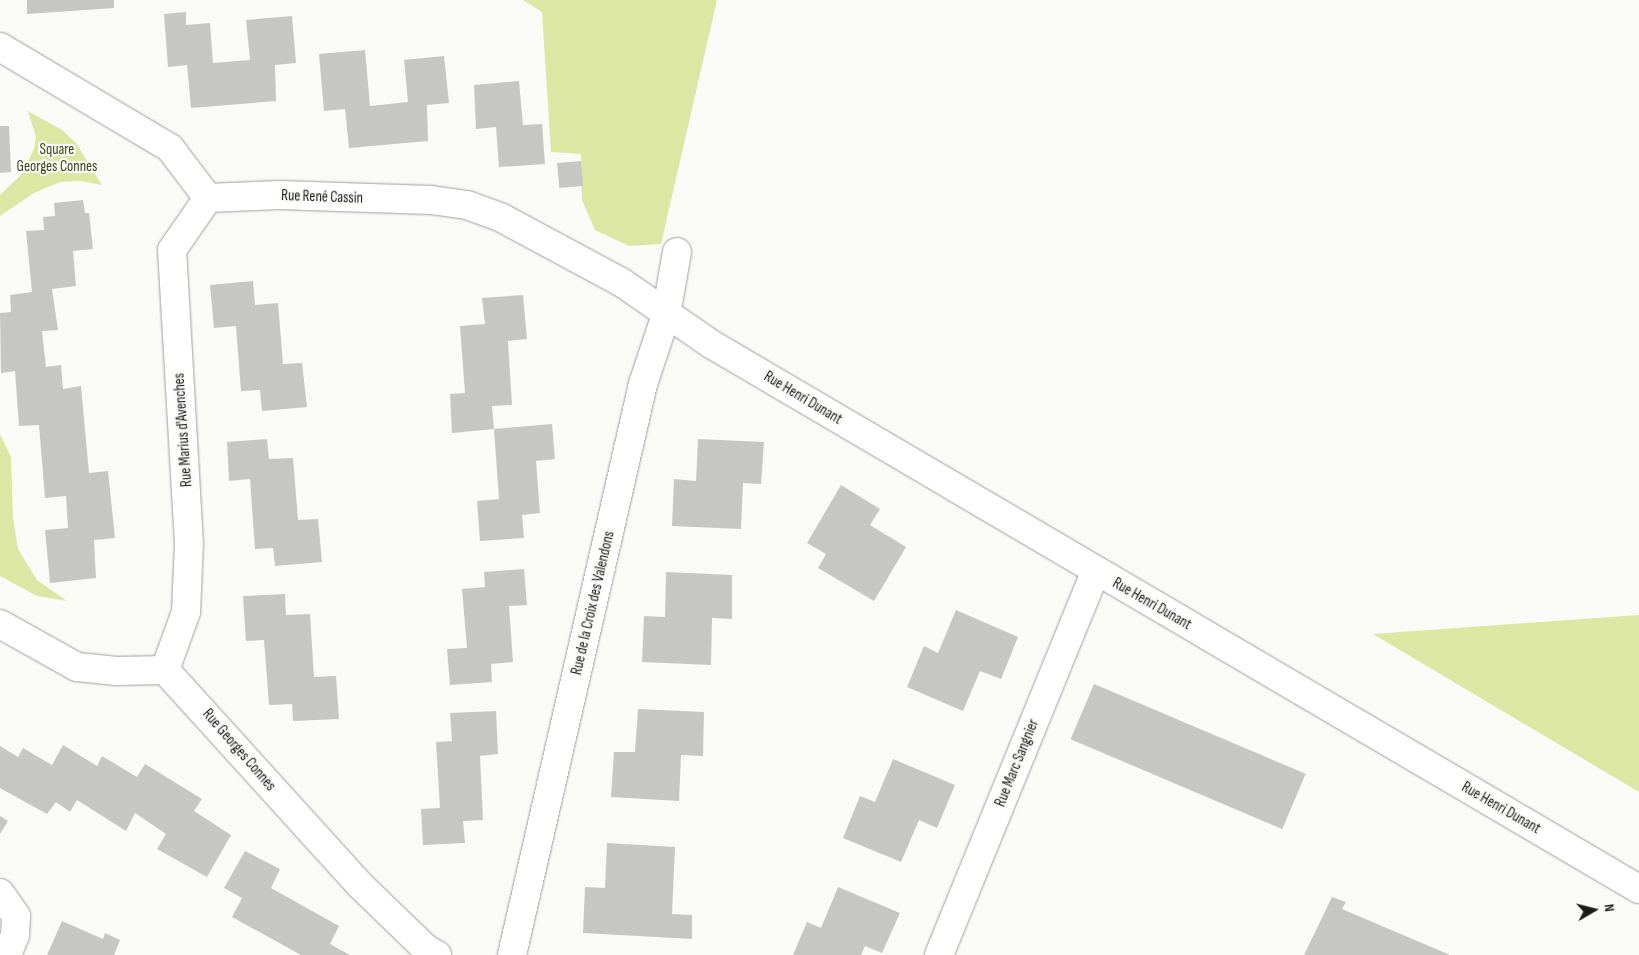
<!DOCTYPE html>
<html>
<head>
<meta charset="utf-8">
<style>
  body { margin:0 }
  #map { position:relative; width:1639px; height:955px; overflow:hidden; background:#fafbf7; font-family:"Sofia Sans Condensed",sans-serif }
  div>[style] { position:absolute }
  .green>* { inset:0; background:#dbe7a3 }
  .building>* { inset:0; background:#c6c7c2; transform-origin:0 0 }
  .roads { filter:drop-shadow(0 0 1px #9fa09c) drop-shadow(0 0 1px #9fa09c) }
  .minor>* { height:28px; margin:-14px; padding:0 14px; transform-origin:14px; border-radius:14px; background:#fff }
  span { translate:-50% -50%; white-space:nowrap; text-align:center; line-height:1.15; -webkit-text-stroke:4.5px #fafbf7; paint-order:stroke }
  .park-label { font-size:15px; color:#3b4217 }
  .street-label { font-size:15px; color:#1a1a19 }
  .north { position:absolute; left:1569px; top:885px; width:50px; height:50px; -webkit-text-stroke:4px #fafbf7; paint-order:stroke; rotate:82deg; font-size:14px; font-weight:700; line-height:20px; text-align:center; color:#1a1a19 }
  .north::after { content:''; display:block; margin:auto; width:18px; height:22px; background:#1a1a19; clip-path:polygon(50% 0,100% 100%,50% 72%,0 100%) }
</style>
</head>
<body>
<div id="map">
  <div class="green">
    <div style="clip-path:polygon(523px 0,717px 0,661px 244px,629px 246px,595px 230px,582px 200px,581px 154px,551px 152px,542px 12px)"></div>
    <div style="clip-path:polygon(28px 111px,62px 130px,76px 143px,102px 185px,81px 181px,60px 182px,34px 193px,0 216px,0 195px,22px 174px,34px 149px,36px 137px)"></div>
    <div style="clip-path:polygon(0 434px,11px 457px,13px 518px,18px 549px,37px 580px,67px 601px,37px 596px,0 576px)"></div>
    <div style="clip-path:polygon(1639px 615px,1639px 792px,1373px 634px)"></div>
  </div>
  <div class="building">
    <div style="clip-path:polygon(27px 0,114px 0,114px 8px,27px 14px)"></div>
    <div style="clip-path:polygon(186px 12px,186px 25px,210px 23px,213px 63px,250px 60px,246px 20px,292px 16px,296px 63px,275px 65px,276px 101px,191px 108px,187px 65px,168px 67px,165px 27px,164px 14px)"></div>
    <div style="clip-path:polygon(365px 50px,370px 106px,408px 102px,404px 60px,444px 56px,449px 103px,427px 105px,428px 141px,349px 148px,345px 109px,324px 111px,319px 54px)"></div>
    <div style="clip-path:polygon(519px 81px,523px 125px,542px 124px,545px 164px,499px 167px,496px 127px,476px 129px,474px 85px)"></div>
    <div style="clip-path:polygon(0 126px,9px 126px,11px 172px,0 173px)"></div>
    <div style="left:581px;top:161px;width:25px;height:24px;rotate:85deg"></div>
    <div style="clip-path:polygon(83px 200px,85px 213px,89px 213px,93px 249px,73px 251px,76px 286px,52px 289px,58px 330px,42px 331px,46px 367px,61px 365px,63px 389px,81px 386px,89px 473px,108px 471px,115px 538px,94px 540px,96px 578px,50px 583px,45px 530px,68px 528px,66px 496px,45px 498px,39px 425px,19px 426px,15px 371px,1px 373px,0 313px,11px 312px,10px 295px,32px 292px,26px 231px,44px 230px,43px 217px,55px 216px,54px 203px)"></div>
    <div style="clip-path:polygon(253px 281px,255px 305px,278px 303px,283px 364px,302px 363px,307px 407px,262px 411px,260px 390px,241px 391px,236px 326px,214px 328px,210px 285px)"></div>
    <div style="clip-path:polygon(523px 295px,527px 339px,508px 341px,512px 405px,492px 406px,494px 429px,452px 433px,450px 394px,465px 393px,460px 326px,485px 324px,482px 298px)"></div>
    <div style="clip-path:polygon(552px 424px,555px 459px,536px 461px,540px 513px,522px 515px,524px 538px,480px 541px,477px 501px,499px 499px,494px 429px)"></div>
    <div style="clip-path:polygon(267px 439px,269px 459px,293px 458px,298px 520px,318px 519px,322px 562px,275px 566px,273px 548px,255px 549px,250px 479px,229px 481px,227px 442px)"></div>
    <div style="clip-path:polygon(698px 439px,764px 442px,761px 484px,743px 483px,741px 529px,672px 526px,674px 479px,696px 481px)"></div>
    <div style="clip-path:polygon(841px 485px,880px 509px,870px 525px,906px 547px,874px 601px,818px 568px,826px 554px,807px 543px)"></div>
    <div style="clip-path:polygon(524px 569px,527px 605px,509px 606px,513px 662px,491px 664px,492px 682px,450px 685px,447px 649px,467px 648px,462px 589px,485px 587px,484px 572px)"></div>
    <div style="clip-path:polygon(666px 572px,732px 575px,732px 619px,712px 618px,711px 665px,642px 662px,644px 616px,665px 617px)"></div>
    <div style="clip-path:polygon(285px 594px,286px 615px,310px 614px,314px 677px,336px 676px,339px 719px,293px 721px,292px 704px,269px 705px,264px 640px,246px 641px,243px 596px)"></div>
    <div style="clip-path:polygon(956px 610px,1018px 637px,1001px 679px,980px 671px,963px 711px,907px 687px,924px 646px,938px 653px)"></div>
    <div style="left:1094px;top:684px;width:230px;height:60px;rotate:23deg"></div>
    <div style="clip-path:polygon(638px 709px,704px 712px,703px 756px,681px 755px,679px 801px,611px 797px,614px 752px,635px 752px)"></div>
    <div style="clip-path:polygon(496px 711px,498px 754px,480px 756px,483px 820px,463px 821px,465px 843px,423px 845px,421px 809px,440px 808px,436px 742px,452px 741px,450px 713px)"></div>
    <div style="clip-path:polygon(63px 745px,97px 766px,102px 756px,137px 777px,145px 764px,202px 799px,194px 811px,231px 835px,207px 877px,157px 849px,166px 834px,135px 813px,126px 831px,77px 800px,70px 812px,56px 802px,47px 814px,0 788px,0 746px,18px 757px,23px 748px,52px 765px)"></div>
    <div style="clip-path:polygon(893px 759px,955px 785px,937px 828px,919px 820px,901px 862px,843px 838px,860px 796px,875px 802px)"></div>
    <div style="clip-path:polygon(0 816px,8px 821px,0 834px)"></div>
    <div style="clip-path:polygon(607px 843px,675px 847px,672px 914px,692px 915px,692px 939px,583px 933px,585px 887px,605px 888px)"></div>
    <div style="clip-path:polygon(245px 851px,280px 869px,271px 888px,339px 926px,330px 944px,350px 955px,301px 955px,232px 917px,242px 898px,224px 888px)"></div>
    <div style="clip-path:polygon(838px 887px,900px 913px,882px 953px,865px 946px,861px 955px,793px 955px,807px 922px,821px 928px)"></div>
    <div style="clip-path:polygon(1332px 897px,1346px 902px,1342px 909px,1450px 955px,1304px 955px)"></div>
    <div style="clip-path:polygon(62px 921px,103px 939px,105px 933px,120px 940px,114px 955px,47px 955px)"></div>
  </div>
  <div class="roads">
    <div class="minor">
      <div style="left:0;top:47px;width:198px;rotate:30.7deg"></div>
      <div style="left:170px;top:148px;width:63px;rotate:52.8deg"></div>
      <div style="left:208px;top:198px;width:71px;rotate:-2.4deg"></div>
      <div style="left:279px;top:195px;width:152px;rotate:1.9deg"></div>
      <div style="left:431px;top:200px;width:36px;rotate:8deg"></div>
      <div style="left:467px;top:205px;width:37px;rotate:20deg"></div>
      <div style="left:502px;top:218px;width:135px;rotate:28.3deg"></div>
      <div style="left:621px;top:282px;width:109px;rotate:34.6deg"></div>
      <div style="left:711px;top:344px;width:1076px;rotate:30.43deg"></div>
      <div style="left:0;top:624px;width:88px;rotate:29.2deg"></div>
      <div style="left:77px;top:667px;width:40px;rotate:5.7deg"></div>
      <div style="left:117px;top:671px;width:48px;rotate:-1.2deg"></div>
      <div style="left:165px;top:670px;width:289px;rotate:47.8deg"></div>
      <div style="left:359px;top:884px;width:92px;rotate:44.1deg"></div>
      <div style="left:425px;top:948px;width:14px;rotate:30deg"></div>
      <div style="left:165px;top:670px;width:62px;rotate:-70.1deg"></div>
      <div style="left:186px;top:612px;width:68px;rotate:-87.5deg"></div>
      <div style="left:189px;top:544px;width:294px;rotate:-93.3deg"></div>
      <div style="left:172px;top:250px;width:63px;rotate:-55.3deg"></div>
      <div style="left:0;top:893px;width:28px;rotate:55deg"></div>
      <div style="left:16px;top:916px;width:19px;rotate:93deg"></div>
      <div style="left:15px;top:935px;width:22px;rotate:112deg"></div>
      <div style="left:512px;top:955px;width:586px;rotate:-77.08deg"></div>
      <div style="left:643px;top:384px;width:73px;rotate:-71.6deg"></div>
      <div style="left:666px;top:315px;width:64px;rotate:-80.1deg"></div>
      <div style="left:939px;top:955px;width:415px;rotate:-67.8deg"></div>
    </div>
  </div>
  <div class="park-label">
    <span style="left:57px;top:158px">Square<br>Georges Connes</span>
  </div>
  <div class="street-label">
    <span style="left:322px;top:197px;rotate:2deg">Rue René Cassin</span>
    <span style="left:803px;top:398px;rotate:31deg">Rue Henri Dunant</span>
    <span style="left:183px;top:430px;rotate:-94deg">Rue Marius d'Avenches</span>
    <span style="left:593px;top:603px;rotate:-77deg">Rue de la Croix des Valendons</span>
    <span style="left:1152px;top:604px;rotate:30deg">Rue Henri Dunant</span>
    <span style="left:239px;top:750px;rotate:49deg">Rue Georges Connes</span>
    <span style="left:1017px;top:763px;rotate:-68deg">Rue Marc Sangnier</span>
    <span style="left:1501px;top:808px;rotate:30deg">Rue Henri Dunant</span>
  </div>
  <div class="north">N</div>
</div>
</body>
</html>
